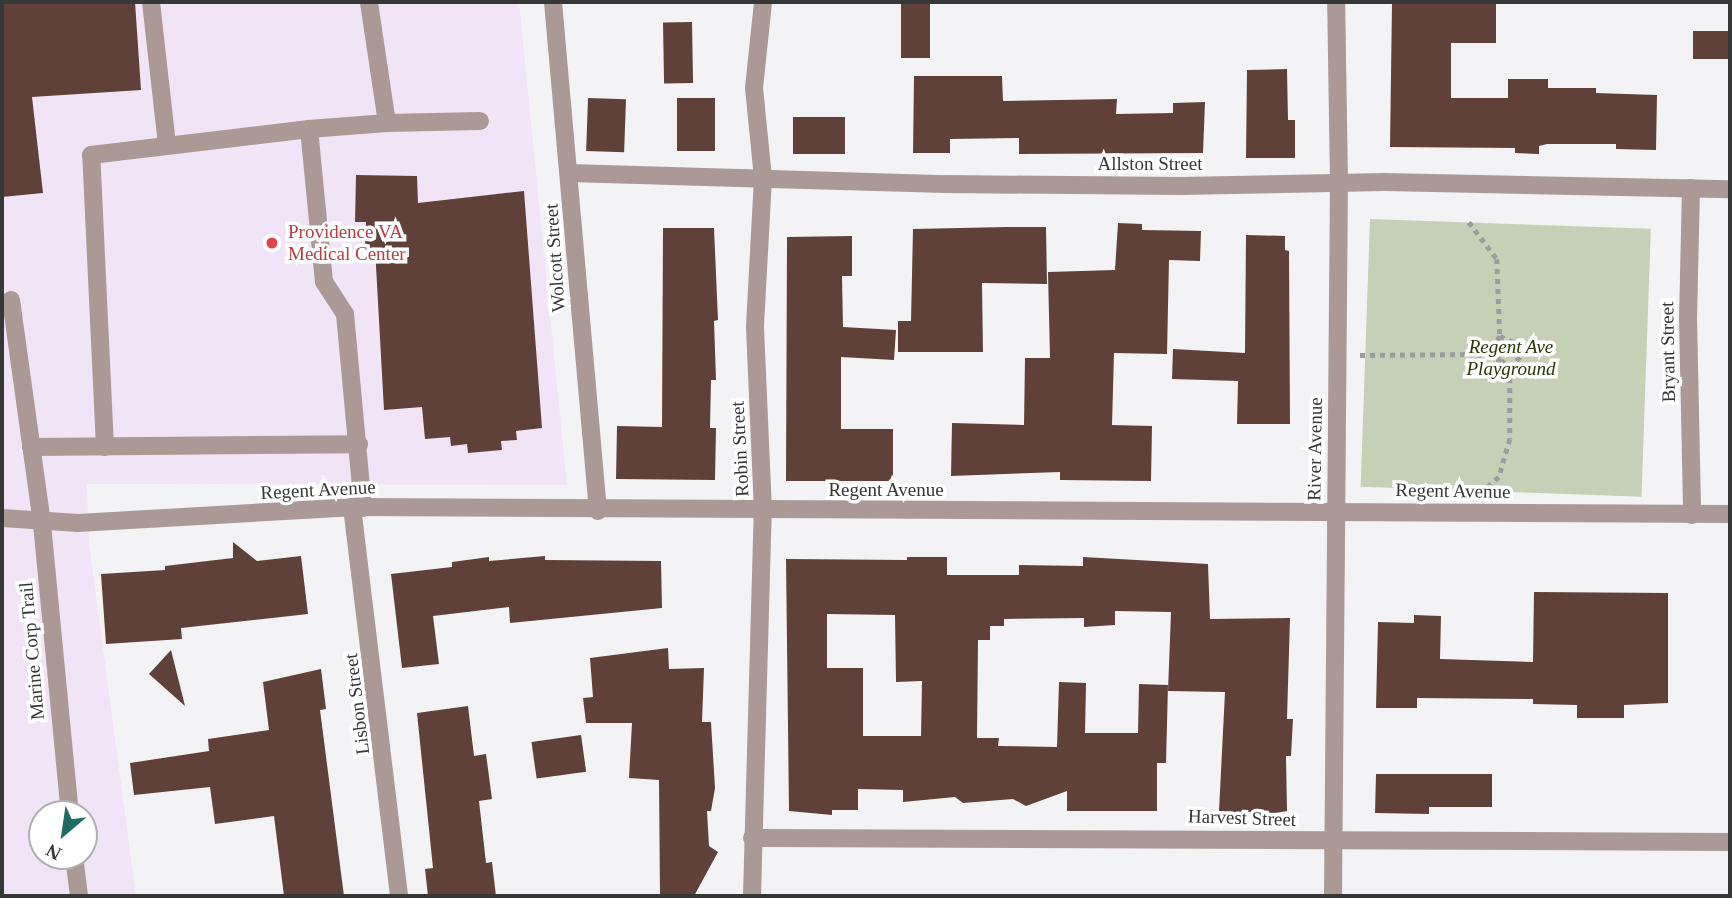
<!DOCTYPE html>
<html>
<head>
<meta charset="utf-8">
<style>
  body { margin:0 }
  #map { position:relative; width:1732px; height:898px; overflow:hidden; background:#f3f3f5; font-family:Georgia,serif }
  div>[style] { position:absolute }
  .medical>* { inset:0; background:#f2e4f7 }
  .green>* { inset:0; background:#c6d0b7; transform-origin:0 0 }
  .building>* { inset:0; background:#60413a; transform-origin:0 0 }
  .path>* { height:4.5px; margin-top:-2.25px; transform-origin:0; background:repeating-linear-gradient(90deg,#9c9d9e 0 5px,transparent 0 10px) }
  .minor>* { height:18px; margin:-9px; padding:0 9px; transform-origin:9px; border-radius:9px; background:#aa9995 }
  .dots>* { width:19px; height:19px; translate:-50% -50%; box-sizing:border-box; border:4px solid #fff; border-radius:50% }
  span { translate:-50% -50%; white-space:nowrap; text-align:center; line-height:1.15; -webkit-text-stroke:7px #fff; paint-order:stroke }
  .street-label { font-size:19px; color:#363737 }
  .health-label { font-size:19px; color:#be3a42 }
  .left { translate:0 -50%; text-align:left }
  .park-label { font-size:19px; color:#293905; font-style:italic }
  .frame { position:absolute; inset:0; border:4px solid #363737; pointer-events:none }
  .north { position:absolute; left:28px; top:800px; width:70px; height:70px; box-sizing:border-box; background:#fff; border:2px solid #afafaf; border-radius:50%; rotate:209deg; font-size:19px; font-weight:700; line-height:28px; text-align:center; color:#363737 }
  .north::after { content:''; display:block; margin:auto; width:24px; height:32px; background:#216b65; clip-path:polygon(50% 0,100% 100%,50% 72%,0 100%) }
</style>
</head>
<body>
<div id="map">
  <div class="medical">
    <div style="clip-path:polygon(evenodd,2px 2px,519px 2px,567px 485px,87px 484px,89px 543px,136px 896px,2px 896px,2px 2px,42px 814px,84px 814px,84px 856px,42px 856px,42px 814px)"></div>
  </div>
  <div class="green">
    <div style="left:1370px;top:219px;width:281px;height:268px;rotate:2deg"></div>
  </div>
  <div class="building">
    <div style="clip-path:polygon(2px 2px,135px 2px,141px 90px,32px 97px,43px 193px,2px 197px)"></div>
    <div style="left:901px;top:2px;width:29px;height:56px"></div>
    <div style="clip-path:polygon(1496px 2px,1496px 43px,1451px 43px,1451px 98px,1508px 98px,1508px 79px,1548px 79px,1548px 88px,1596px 88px,1596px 93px,1657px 95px,1656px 150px,1616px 149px,1616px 144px,1547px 144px,1539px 146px,1539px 154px,1515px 153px,1515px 148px,1390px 147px,1392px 3px)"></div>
    <div style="left:692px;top:22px;width:61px;height:29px;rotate:89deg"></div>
    <div style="left:1693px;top:31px;width:37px;height:28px"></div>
    <div style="clip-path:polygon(1287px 69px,1288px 120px,1295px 120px,1295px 158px,1246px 158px,1247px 70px)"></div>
    <div style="clip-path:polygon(914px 76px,1002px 76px,1003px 101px,1117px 99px,1116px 114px,1173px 113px,1173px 103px,1205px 102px,1203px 153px,1019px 154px,1019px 138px,950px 139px,950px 153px,913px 153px)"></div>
    <div style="left:588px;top:98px;width:38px;height:53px;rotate:2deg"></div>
    <div style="left:677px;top:98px;width:38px;height:53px"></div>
    <div style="left:793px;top:117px;width:52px;height:37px"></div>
    <div style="clip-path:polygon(356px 175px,417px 176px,418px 203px,524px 191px,542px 428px,516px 431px,517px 440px,501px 441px,502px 450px,468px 453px,467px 444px,451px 446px,450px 437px,425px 439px,422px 407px,384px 410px,375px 248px,365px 249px,366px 222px,355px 222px)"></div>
    <div style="clip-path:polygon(1118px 223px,1142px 224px,1142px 230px,1201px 231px,1200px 261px,1169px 260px,1167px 354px,1114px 353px,1112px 425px,1152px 426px,1151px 481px,1060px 480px,1060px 472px,951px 476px,952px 423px,1024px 425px,1025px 358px,1050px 358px,1048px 272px,1115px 270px)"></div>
    <div style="clip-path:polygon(1007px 227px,1046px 227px,1047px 284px,982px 283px,983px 352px,898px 352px,898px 321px,911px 321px,913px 229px)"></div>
    <div style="clip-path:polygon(663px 228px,714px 228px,718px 320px,714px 321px,716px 380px,711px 380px,710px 428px,716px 428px,715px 480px,616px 479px,617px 426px,662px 427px)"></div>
    <div style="clip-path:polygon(1246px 235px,1285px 236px,1285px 250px,1289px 251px,1290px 424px,1237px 424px,1238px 381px,1172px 379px,1173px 349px,1245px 353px)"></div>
    <div style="clip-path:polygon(852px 236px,852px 276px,842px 276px,843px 327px,896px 330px,894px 360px,841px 357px,841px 429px,893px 429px,893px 481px,786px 481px,787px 237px)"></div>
    <div style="clip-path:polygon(233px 542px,257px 561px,301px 556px,308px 614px,181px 628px,182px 639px,106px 644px,101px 574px,165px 570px,165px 566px,233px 558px)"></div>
    <div style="clip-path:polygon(545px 556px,545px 560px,661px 561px,662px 608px,510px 623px,509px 607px,433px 616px,439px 664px,402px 668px,391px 574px,452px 567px,452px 562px,489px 557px,489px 561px)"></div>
    <div style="clip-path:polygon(evenodd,907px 557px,947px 557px,947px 575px,1019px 575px,1019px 565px,1083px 566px,1083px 557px,1208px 564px,1210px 619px,1290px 618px,1287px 719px,1293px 719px,1291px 756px,1286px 756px,1287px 811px,1264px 815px,1219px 811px,1225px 692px,1168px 691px,1171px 612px,1115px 611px,1115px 625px,1084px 627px,1084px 618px,1004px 619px,1004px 626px,990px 626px,990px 640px,978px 640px,977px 738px,999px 738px,998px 746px,1057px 747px,1059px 682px,1086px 683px,1085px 733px,1138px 733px,1139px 684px,1168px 685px,1166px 763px,1157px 763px,1157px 811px,1067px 811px,1067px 791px,1026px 806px,1013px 799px,963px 803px,955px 797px,903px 802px,903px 790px,858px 789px,858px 810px,832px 810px,832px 815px,789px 811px,786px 559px,907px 560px,907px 557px,827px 614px,895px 615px,896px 682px,922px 681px,921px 736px,863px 736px,863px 668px,827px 668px,827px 614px)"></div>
    <div style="clip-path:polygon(1534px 592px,1668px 593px,1668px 703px,1624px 705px,1624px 718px,1577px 718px,1577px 705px,1533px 704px,1533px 699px,1417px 698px,1417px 708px,1376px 708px,1378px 622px,1414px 623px,1414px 615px,1441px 616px,1440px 659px,1533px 662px)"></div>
    <div style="clip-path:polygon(668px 648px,669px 669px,704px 668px,702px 722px,711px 722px,715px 788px,711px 811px,707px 811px,709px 846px,718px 852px,694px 896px,660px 896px,659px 780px,629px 778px,632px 723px,586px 723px,583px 698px,593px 697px,590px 658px)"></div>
    <div style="clip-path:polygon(171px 650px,185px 706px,149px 674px)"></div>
    <div style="clip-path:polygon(321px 669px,326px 709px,320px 710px,344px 896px,284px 896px,274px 816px,215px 824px,210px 787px,134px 795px,130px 763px,209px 751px,208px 739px,269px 730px,263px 682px)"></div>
    <div style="clip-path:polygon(468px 706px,474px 756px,486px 754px,492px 799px,479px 801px,486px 863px,492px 862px,496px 896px,428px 896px,425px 869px,433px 868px,417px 713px)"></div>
    <div style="left:581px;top:735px;width:37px;height:50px;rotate:82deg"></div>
    <div style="clip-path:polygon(1376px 774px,1492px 774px,1492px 807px,1429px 807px,1429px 814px,1375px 813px)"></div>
  </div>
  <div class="path">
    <div style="left:1469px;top:222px;width:46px;rotate:52.9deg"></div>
    <div style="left:1497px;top:259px;width:77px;rotate:87.8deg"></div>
    <div style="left:1500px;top:336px;width:22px;rotate:120deg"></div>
    <div style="left:1500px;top:336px;width:17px;rotate:24deg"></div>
    <div style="left:1516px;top:343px;width:12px;rotate:55deg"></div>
    <div style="left:1360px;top:355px;width:117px;rotate:-0.5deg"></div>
    <div style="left:1477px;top:354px;width:25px;rotate:14deg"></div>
    <div style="left:1501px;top:360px;width:12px;rotate:42deg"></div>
    <div style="left:1510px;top:368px;width:71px;rotate:90deg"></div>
    <div style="left:1510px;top:439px;width:40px;rotate:106deg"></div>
    <div style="left:1499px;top:477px;width:15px;rotate:138deg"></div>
    <div style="left:1510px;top:368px;width:20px;rotate:-49deg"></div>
    <div style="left:1523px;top:353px;width:27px;rotate:-4deg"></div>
  </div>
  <div class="minor">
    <div style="left:151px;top:2px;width:144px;rotate:83.6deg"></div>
    <div style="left:553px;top:2px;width:511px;rotate:84.95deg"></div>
    <div style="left:387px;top:123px;width:93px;rotate:-1.2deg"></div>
    <div style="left:570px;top:173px;width:375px;rotate:1.7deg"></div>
    <div style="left:945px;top:184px;width:236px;rotate:0.5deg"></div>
    <div style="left:1181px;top:186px;width:204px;rotate:-1.1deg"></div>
    <div style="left:1385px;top:182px;width:345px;rotate:1.2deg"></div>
    <div style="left:1691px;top:188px;width:129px;rotate:91.3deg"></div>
    <div style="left:1688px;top:317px;width:198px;rotate:88.8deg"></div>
    <div style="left:11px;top:300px;width:226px;rotate:82.1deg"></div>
    <div style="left:42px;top:524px;width:291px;rotate:84.5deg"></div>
    <div style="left:31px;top:447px;width:328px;rotate:-0.5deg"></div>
    <div style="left:105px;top:447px;width:292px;rotate:-92.7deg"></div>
    <div style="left:91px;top:155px;width:220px;rotate:-6.8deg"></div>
    <div style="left:352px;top:507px;width:392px;rotate:83.1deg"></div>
    <div style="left:363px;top:508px;width:195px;rotate:-95.3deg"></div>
    <div style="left:345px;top:314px;width:38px;rotate:-123deg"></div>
    <div style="left:324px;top:282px;width:154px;rotate:-95.6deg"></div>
    <div style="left:309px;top:129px;width:78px;rotate:-4.4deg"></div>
    <div style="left:387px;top:123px;width:122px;rotate:-98.5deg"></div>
    <div style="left:2px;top:518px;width:76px;rotate:3.8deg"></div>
    <div style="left:78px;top:523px;width:274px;rotate:-3.3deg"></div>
    <div style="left:352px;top:507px;width:1378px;rotate:0.29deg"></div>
    <div style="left:752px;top:838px;width:978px;rotate:0.23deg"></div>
    <div style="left:74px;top:856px;width:40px;rotate:82.9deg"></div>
    <div style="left:752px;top:896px;width:385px;rotate:-88.4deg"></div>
    <div style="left:763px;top:511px;width:185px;rotate:-92.5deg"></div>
    <div style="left:755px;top:326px;width:148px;rotate:-86.9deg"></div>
    <div style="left:763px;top:178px;width:90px;rotate:-95.7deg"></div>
    <div style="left:754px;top:88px;width:86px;rotate:-84deg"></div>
    <div style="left:1333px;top:896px;width:713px;rotate:-89.52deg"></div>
    <div style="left:1339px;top:183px;width:181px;rotate:-90.9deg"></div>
  </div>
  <div class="dots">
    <div style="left:272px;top:243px;background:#e0444e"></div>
  </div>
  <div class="street-label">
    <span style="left:1150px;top:164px">Allston Street</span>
    <span style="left:555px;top:258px;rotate:-94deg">Wolcott Street</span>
    <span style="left:1668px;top:352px;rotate:-91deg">Bryant Street</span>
    <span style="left:740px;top:449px;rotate:-93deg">Robin Street</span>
    <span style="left:1315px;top:449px;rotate:-89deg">River Avenue</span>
    <span style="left:318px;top:490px;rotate:-3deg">Regent Avenue</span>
    <span style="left:886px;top:490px">Regent Avenue</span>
    <span style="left:1453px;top:491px;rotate:1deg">Regent Avenue</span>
    <span style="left:32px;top:651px;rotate:-95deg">Marine Corp Trail</span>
    <span style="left:357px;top:704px;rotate:-97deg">Lisbon Street</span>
    <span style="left:1242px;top:818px;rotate:2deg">Harvest Street</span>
  </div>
  <div class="health-label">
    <span class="left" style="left:288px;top:243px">Providence VA<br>Medical Center</span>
  </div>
  <div class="park-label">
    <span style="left:1511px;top:358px">Regent Ave<br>Playground</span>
  </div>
  <div class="frame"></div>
  <div class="north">N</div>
</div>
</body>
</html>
